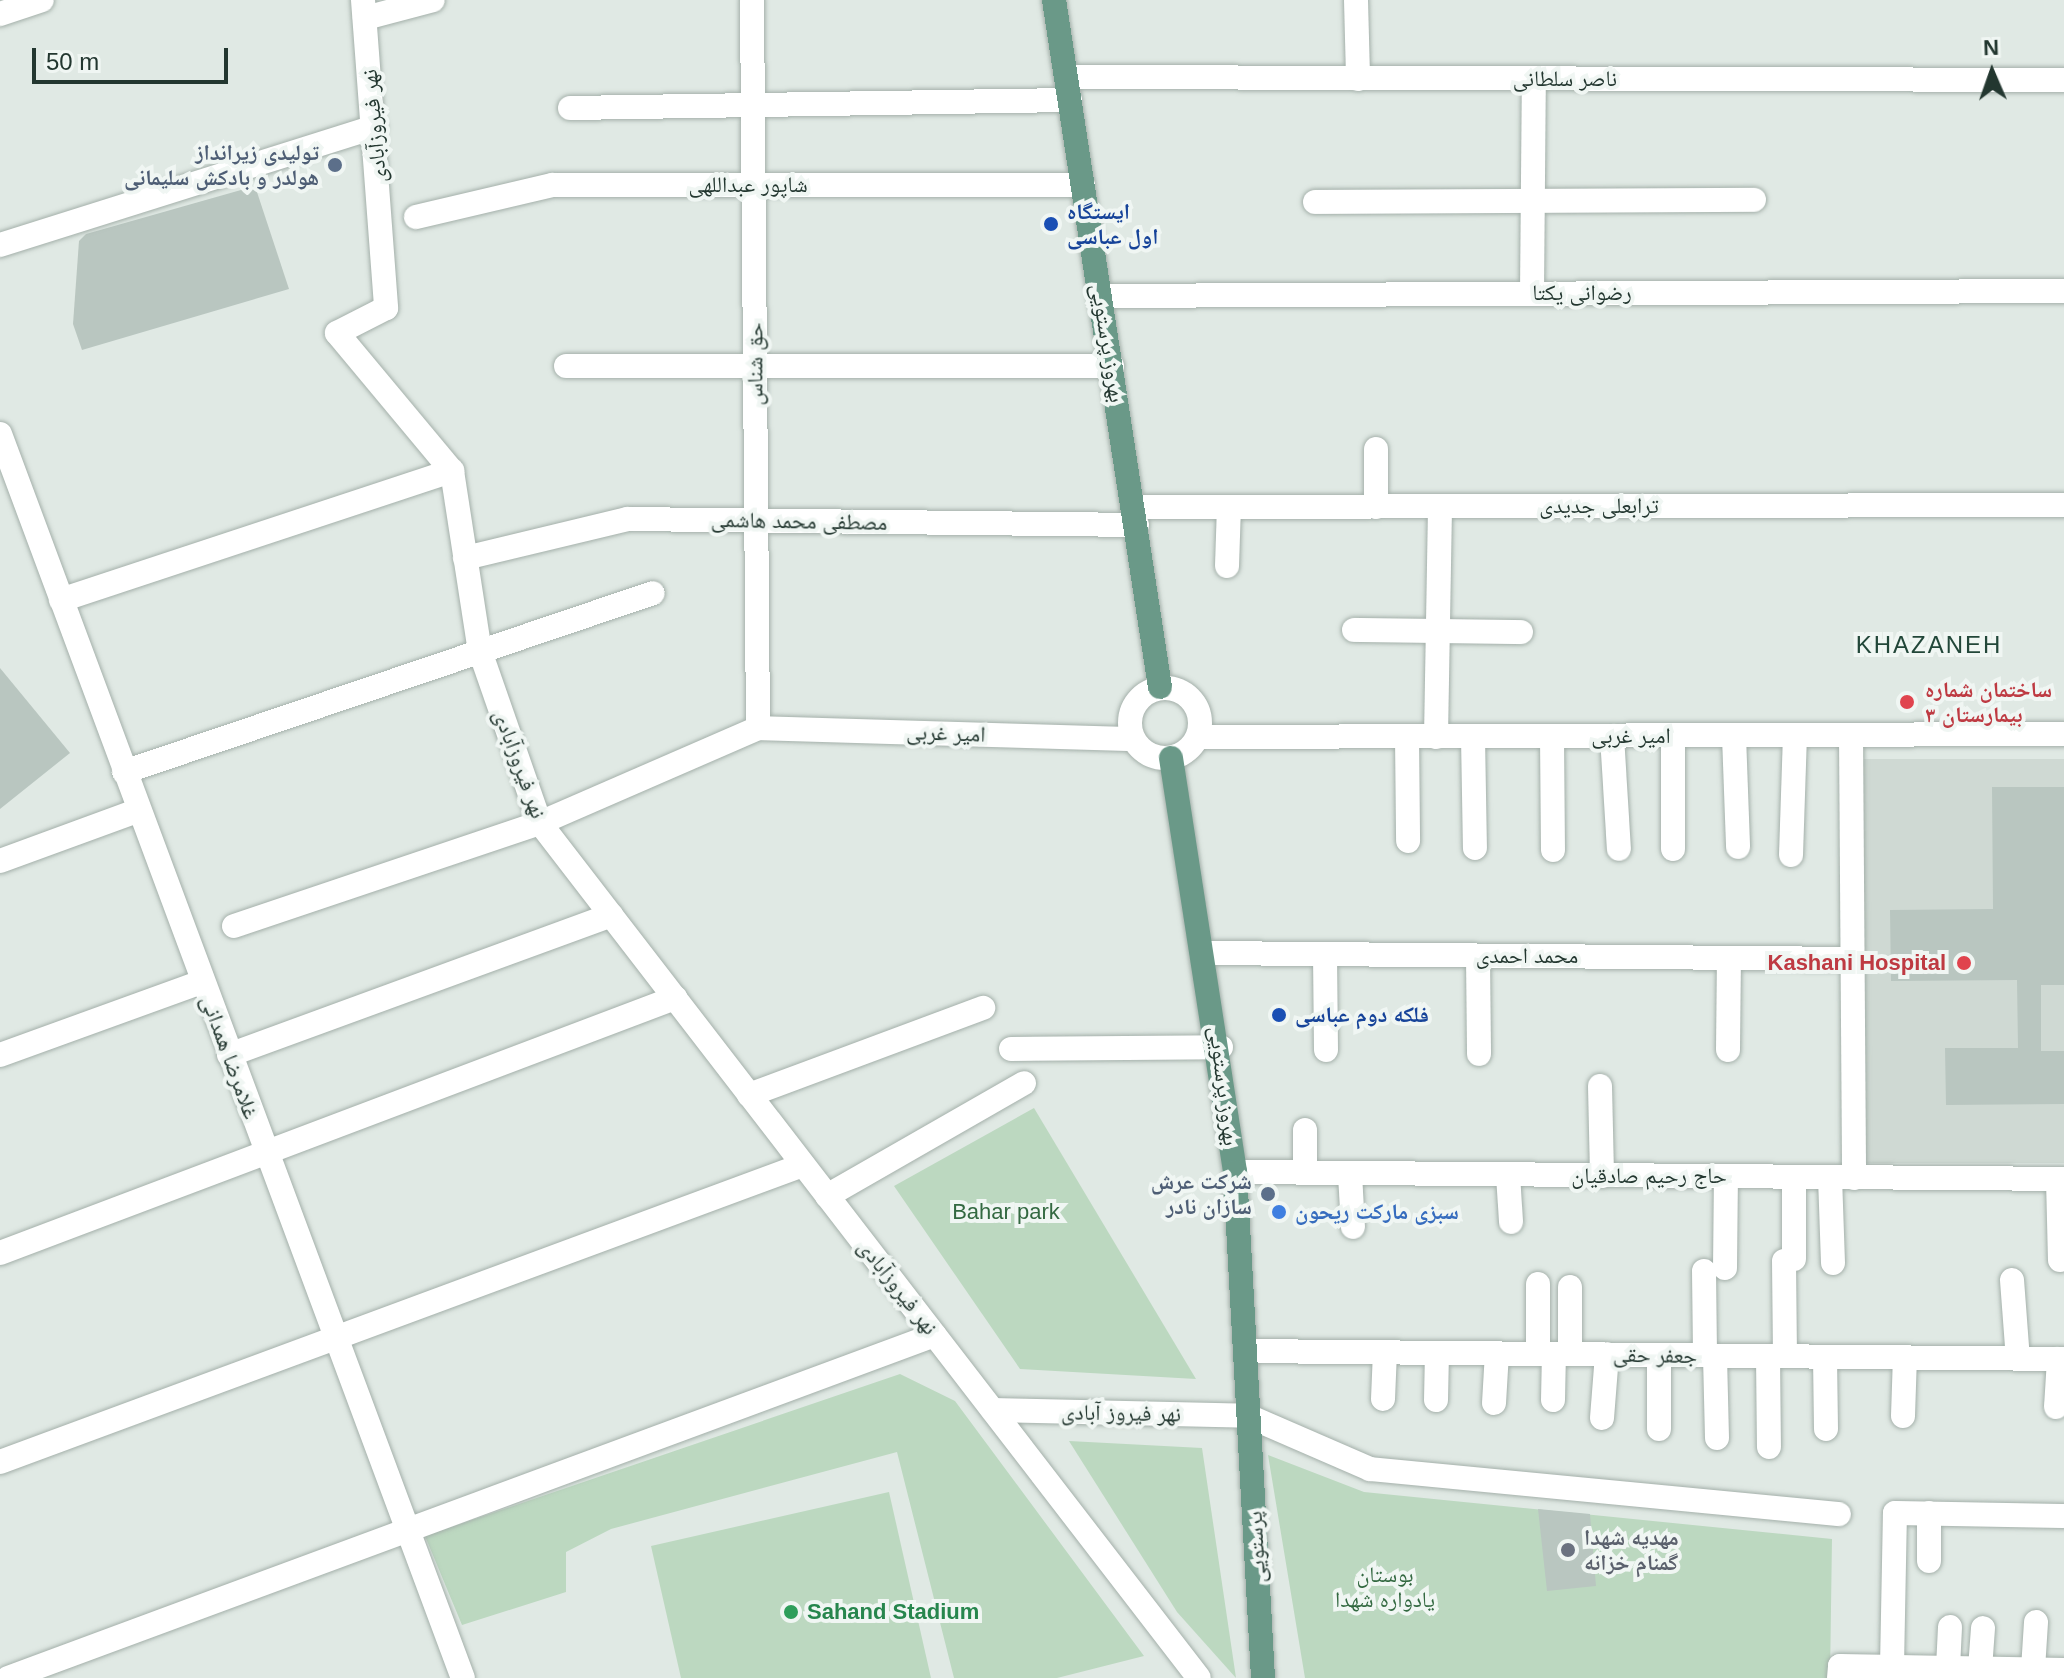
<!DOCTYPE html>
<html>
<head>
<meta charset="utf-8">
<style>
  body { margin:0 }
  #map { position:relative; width:2064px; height:1678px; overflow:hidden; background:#e0e9e4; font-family:Arial,"Noto Naskh Arabic",sans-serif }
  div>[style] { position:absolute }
  .built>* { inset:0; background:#cfd9d3; transform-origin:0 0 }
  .green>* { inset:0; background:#bcd8c0 }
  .building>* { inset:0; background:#b9c6c0 }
  .roads { filter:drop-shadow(0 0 2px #a4b0aa) drop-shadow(0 0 2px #a4b0aa) }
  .minor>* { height:24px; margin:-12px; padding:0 12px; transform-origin:12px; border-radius:12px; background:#fff }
  .minor>.ring { margin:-12px; padding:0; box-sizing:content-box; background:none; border:24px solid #fff; border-radius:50% }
  .major>* { height:24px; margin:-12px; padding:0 12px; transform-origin:12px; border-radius:12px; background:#6a9988 }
  .dots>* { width:22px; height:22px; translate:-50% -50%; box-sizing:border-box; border:4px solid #f0f6f3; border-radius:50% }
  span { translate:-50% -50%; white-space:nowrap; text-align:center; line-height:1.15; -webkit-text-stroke:8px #f0f6f3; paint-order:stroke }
  .street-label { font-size:22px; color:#233730 }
  .service-label { font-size:22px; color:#4e5e75; font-weight:700 }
  .right { translate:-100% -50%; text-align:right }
  .transit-label { font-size:22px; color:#164399; font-weight:700 }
  .left { translate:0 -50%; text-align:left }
  .health-label { font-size:22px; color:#be3a42; font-weight:700 }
  .park-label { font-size:22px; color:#336941 }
  .shop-label { font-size:22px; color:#366cbe; font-weight:700 }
  .worship-label { font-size:22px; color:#5b616d; font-weight:700 }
  .leisure-label { font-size:22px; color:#27864d; font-weight:700 }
  .neighbourhood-label { font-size:24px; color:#224739; letter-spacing:2px }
  .north { position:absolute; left:1952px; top:32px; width:80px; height:80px; -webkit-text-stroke:6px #f0f6f3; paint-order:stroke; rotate:358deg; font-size:22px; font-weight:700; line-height:32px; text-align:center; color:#233730 }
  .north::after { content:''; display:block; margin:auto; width:28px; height:36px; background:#233730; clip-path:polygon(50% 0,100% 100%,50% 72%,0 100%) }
  .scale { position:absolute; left:32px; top:48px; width:196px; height:36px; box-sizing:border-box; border:4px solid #233730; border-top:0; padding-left:10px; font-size:24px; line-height:28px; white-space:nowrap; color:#233730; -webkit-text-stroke:6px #f0f6f3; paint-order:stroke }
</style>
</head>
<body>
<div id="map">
  <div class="built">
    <div style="left:2064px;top:759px;width:404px;height:203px;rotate:90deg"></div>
  </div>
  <div class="green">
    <div style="clip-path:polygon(1034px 1108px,1196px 1379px,1020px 1369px,894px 1186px)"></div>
    <div style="clip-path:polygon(900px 1374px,955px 1401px,1144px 1656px,1057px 1678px,954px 1678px,897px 1452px,611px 1529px,566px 1552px,566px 1592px,462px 1625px,425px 1536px)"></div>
    <div style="clip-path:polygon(1069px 1441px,1202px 1448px,1236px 1678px,1177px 1612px)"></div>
    <div style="clip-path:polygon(1268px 1455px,1364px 1492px,1832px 1539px,1830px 1678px,1305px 1678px)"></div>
    <div style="clip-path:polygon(889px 1492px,931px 1678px,681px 1678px,651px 1546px)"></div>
  </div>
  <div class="building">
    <div style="clip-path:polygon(255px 186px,289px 289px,82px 350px,73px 324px,79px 241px,86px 234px)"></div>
    <div style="clip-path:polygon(0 668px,70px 753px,0 809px)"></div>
    <div style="clip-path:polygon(1992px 787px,2064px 787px,2064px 985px,2041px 985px,2041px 1051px,2064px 1051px,2064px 1104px,1946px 1105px,1945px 1048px,2018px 1048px,2017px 980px,1891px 981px,1890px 910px,1993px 909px)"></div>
    <div style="clip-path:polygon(1538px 1509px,1590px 1514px,1596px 1586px,1547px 1591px)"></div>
  </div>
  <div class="roads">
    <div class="minor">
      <div style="left:363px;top:0;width:309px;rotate:85.7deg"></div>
      <div style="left:386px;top:308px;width:55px;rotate:153deg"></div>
      <div style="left:337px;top:333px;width:180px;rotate:50.2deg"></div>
      <div style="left:452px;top:471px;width:182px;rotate:81.2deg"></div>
      <div style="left:480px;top:651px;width:182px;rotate:70.8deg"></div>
      <div style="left:540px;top:823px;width:1079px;rotate:52.38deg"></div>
      <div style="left:752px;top:0;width:728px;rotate:89.53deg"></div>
      <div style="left:1356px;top:0;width:79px;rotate:88.5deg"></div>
      <div style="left:0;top:14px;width:44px;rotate:-18.4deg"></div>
      <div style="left:365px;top:18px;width:70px;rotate:-14.8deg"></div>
      <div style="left:1066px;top:77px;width:998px;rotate:0.17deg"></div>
      <div style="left:570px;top:108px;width:500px;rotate:-0.92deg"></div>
      <div style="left:1315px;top:202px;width:439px;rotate:-0.3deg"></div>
      <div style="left:416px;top:217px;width:140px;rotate:-13.2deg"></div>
      <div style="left:552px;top:185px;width:531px"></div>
      <div style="left:0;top:245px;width:393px;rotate:-17.5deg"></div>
      <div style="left:1532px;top:293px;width:214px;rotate:-89.5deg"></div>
      <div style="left:1101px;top:296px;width:963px;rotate:-0.3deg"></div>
      <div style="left:566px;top:366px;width:546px"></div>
      <div style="left:0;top:434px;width:1327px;rotate:69.59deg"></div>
      <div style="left:1135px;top:507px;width:929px;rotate:-0.12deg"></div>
      <div style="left:1376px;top:507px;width:58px;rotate:-90deg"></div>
      <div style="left:465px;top:558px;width:167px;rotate:-13.5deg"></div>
      <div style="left:627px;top:519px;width:510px;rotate:0.67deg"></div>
      <div style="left:1227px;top:566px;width:59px;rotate:-88.1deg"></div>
      <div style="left:61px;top:600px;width:412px;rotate:-18.3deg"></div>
      <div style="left:1354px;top:630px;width:167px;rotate:0.7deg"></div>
      <div class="ring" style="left:1130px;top:688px;width:46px;height:46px"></div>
      <div style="left:1851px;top:735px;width:443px;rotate:89.6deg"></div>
      <div style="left:1612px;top:736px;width:113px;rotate:86.5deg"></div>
      <div style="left:1734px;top:736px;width:111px;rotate:87.9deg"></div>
      <div style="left:1199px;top:737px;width:865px;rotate:-0.2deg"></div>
      <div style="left:1407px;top:737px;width:104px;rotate:89.4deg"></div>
      <div style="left:1436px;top:737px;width:230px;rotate:-89deg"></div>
      <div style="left:1473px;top:737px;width:111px;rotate:89deg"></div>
      <div style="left:1552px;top:737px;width:113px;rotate:89.5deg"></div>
      <div style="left:124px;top:772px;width:558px;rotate:-18.69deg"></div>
      <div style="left:1673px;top:849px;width:113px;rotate:-90deg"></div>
      <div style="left:1791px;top:855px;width:120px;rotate:-88.1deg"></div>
      <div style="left:0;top:861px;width:148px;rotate:-20.1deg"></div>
      <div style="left:234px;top:926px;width:323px;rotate:-18.6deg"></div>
      <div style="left:540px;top:823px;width:238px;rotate:-23.5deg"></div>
      <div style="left:758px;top:728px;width:375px;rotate:1.7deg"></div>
      <div style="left:1206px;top:953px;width:643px;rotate:0.53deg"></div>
      <div style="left:1325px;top:954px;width:96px;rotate:89.4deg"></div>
      <div style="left:1478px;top:956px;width:98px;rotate:89.4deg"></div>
      <div style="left:1011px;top:1049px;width:210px;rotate:-0.5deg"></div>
      <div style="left:1728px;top:1050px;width:92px;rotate:-89.4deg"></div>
      <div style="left:0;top:1055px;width:215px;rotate:-19.9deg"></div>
      <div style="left:229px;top:1055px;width:407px;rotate:-20.1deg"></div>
      <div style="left:1600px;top:1086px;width:90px;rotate:88.7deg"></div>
      <div style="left:749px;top:1095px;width:250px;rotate:-20.4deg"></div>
      <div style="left:1305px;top:1130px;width:43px;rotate:90deg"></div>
      <div style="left:1235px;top:1172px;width:829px;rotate:0.48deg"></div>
      <div style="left:1350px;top:1174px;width:53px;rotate:86.8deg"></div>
      <div style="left:1508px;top:1175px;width:47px;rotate:86.3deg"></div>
      <div style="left:1794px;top:1177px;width:82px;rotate:90deg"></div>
      <div style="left:1830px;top:1177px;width:86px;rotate:88deg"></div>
      <div style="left:2058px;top:1179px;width:81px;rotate:88.6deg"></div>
      <div style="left:827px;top:1196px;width:227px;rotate:-29.8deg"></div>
      <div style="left:0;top:1253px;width:722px;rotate:-20.7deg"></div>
      <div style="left:1784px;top:1261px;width:95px;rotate:89.4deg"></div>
      <div style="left:1725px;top:1268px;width:91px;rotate:-89.4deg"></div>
      <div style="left:1704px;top:1271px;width:84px;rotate:89.3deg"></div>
      <div style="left:2012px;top:1280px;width:79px;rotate:85.7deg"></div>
      <div style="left:1570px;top:1287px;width:67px;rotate:90deg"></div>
      <div style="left:1246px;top:1351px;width:818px;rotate:0.56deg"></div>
      <div style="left:1538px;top:1354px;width:70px;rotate:-90deg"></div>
      <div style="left:1715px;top:1356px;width:82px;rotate:88.6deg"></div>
      <div style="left:1768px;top:1356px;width:91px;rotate:89.4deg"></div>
      <div style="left:1825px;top:1357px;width:72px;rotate:89.2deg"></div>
      <div style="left:1383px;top:1399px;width:47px;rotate:-87.6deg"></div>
      <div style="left:1436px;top:1400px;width:47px;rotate:-88.8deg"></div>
      <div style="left:1553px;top:1400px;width:46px;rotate:-88.8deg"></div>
      <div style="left:1494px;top:1403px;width:50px;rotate:-86.6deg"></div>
      <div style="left:2056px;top:1407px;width:48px;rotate:-86.4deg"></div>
      <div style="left:993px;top:1410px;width:255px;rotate:1.3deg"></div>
      <div style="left:1248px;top:1416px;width:133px;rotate:23.5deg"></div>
      <div style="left:1370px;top:1469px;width:471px;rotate:5.5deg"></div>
      <div style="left:1903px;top:1416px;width:59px;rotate:-88.1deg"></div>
      <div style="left:1602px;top:1418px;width:64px;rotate:-85.5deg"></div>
      <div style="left:1659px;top:1429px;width:74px;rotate:-90deg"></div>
      <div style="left:0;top:1462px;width:856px;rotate:-20.3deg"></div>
      <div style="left:1929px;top:1513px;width:48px;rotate:90deg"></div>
      <div style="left:1892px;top:1667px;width:154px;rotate:-88.9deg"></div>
      <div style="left:1895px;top:1513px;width:169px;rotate:1deg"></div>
      <div style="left:1948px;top:1668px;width:41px;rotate:-87.2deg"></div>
      <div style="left:1980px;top:1669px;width:41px;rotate:-85.8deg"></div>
      <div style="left:2033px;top:1669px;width:47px;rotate:-86.3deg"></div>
      <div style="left:8px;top:1678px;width:988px;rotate:-20.31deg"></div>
      <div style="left:1839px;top:1678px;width:12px;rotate:-85deg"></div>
      <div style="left:1840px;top:1666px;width:224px;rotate:1deg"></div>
    </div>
    <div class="major">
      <div style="left:1054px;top:0;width:695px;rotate:81.23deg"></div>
      <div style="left:1171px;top:758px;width:419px;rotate:81.2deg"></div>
      <div style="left:1235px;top:1172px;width:507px;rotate:86.83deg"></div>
    </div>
  </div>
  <div class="dots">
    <div style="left:335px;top:165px;background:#5c6f8a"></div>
    <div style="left:1051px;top:224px;background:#1a4fb4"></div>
    <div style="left:1907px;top:702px;background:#e0444e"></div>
    <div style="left:1964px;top:963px;background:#e0444e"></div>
    <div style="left:1279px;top:1015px;background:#1a4fb4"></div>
    <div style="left:1268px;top:1194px;background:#5c6f8a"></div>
    <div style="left:1279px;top:1212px;background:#3f7fe0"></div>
    <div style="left:1568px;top:1550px;background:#6b7280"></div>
    <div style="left:791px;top:1612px;background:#2e9e5b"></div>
  </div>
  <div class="street-label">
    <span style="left:1565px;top:79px">ناصر سلطانی</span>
    <span style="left:374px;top:126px;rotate:-95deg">نهر فیروزآبادی</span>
    <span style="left:748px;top:185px">شاپور عبداللهی</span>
    <span style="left:1582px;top:293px">رضوانی یکتا</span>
    <span style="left:1108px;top:343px;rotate:81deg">بهروز پرستویی</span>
    <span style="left:755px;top:364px;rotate:-90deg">حق شناس</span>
    <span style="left:1599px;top:506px">ترابعلی جدیدی</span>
    <span style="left:799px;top:521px;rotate:1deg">مصطفی محمد هاشمی</span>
    <span style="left:946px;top:733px;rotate:2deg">امیر غربی</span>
    <span style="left:1631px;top:736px">امیر غربی</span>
    <span style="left:520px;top:764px;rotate:70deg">نهر فیروزآبادی</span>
    <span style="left:1527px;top:956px">محمد احمدی</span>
    <span style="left:230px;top:1057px;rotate:70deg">غلامرضا همدانی</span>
    <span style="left:1224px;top:1086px;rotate:83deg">بهروز پرستویی</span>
    <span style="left:1649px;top:1176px">حاج رحیم صادقیان</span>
    <span style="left:898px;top:1287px;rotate:52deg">نهر فیروزآبادی</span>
    <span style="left:1655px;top:1355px;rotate:1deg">جعفر حقی</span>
    <span style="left:1121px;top:1413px;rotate:1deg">نهر فیروز آبادی</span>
    <span style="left:1256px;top:1547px;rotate:-93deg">پرستویی</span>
  </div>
  <div class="service-label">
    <span class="right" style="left:319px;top:165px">تولیدی زیرانداز<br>هولدر و بادکش سلیمانی</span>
    <span class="right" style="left:1252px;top:1194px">شرکت عرش<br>سازان نادر</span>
  </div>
  <div class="transit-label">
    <span class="left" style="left:1067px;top:224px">ایستگاه<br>اول عباسی</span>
    <span class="left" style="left:1295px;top:1015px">فلکه دوم عباسی</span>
  </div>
  <div class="health-label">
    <span class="left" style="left:1925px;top:702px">ساختمان شماره<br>۳ بیمارستان</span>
    <span class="right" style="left:1946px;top:963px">Kashani Hospital</span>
  </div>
  <div class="park-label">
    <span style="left:1006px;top:1212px">Bahar park</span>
    <span style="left:1385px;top:1587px">بوستان<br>یادواره شهدا</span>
  </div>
  <div class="shop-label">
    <span class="left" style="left:1295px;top:1212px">سبزی مارکت ریحون</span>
  </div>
  <div class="worship-label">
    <span class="left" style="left:1584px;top:1550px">مهدیه شهدا<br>گمنام خزانه</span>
  </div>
  <div class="leisure-label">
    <span class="left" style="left:807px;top:1612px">Sahand Stadium</span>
  </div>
  <div class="neighbourhood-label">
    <span style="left:1929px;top:645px">KHAZANEH</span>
  </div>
  <div class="north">N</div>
  <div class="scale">50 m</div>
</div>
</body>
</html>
